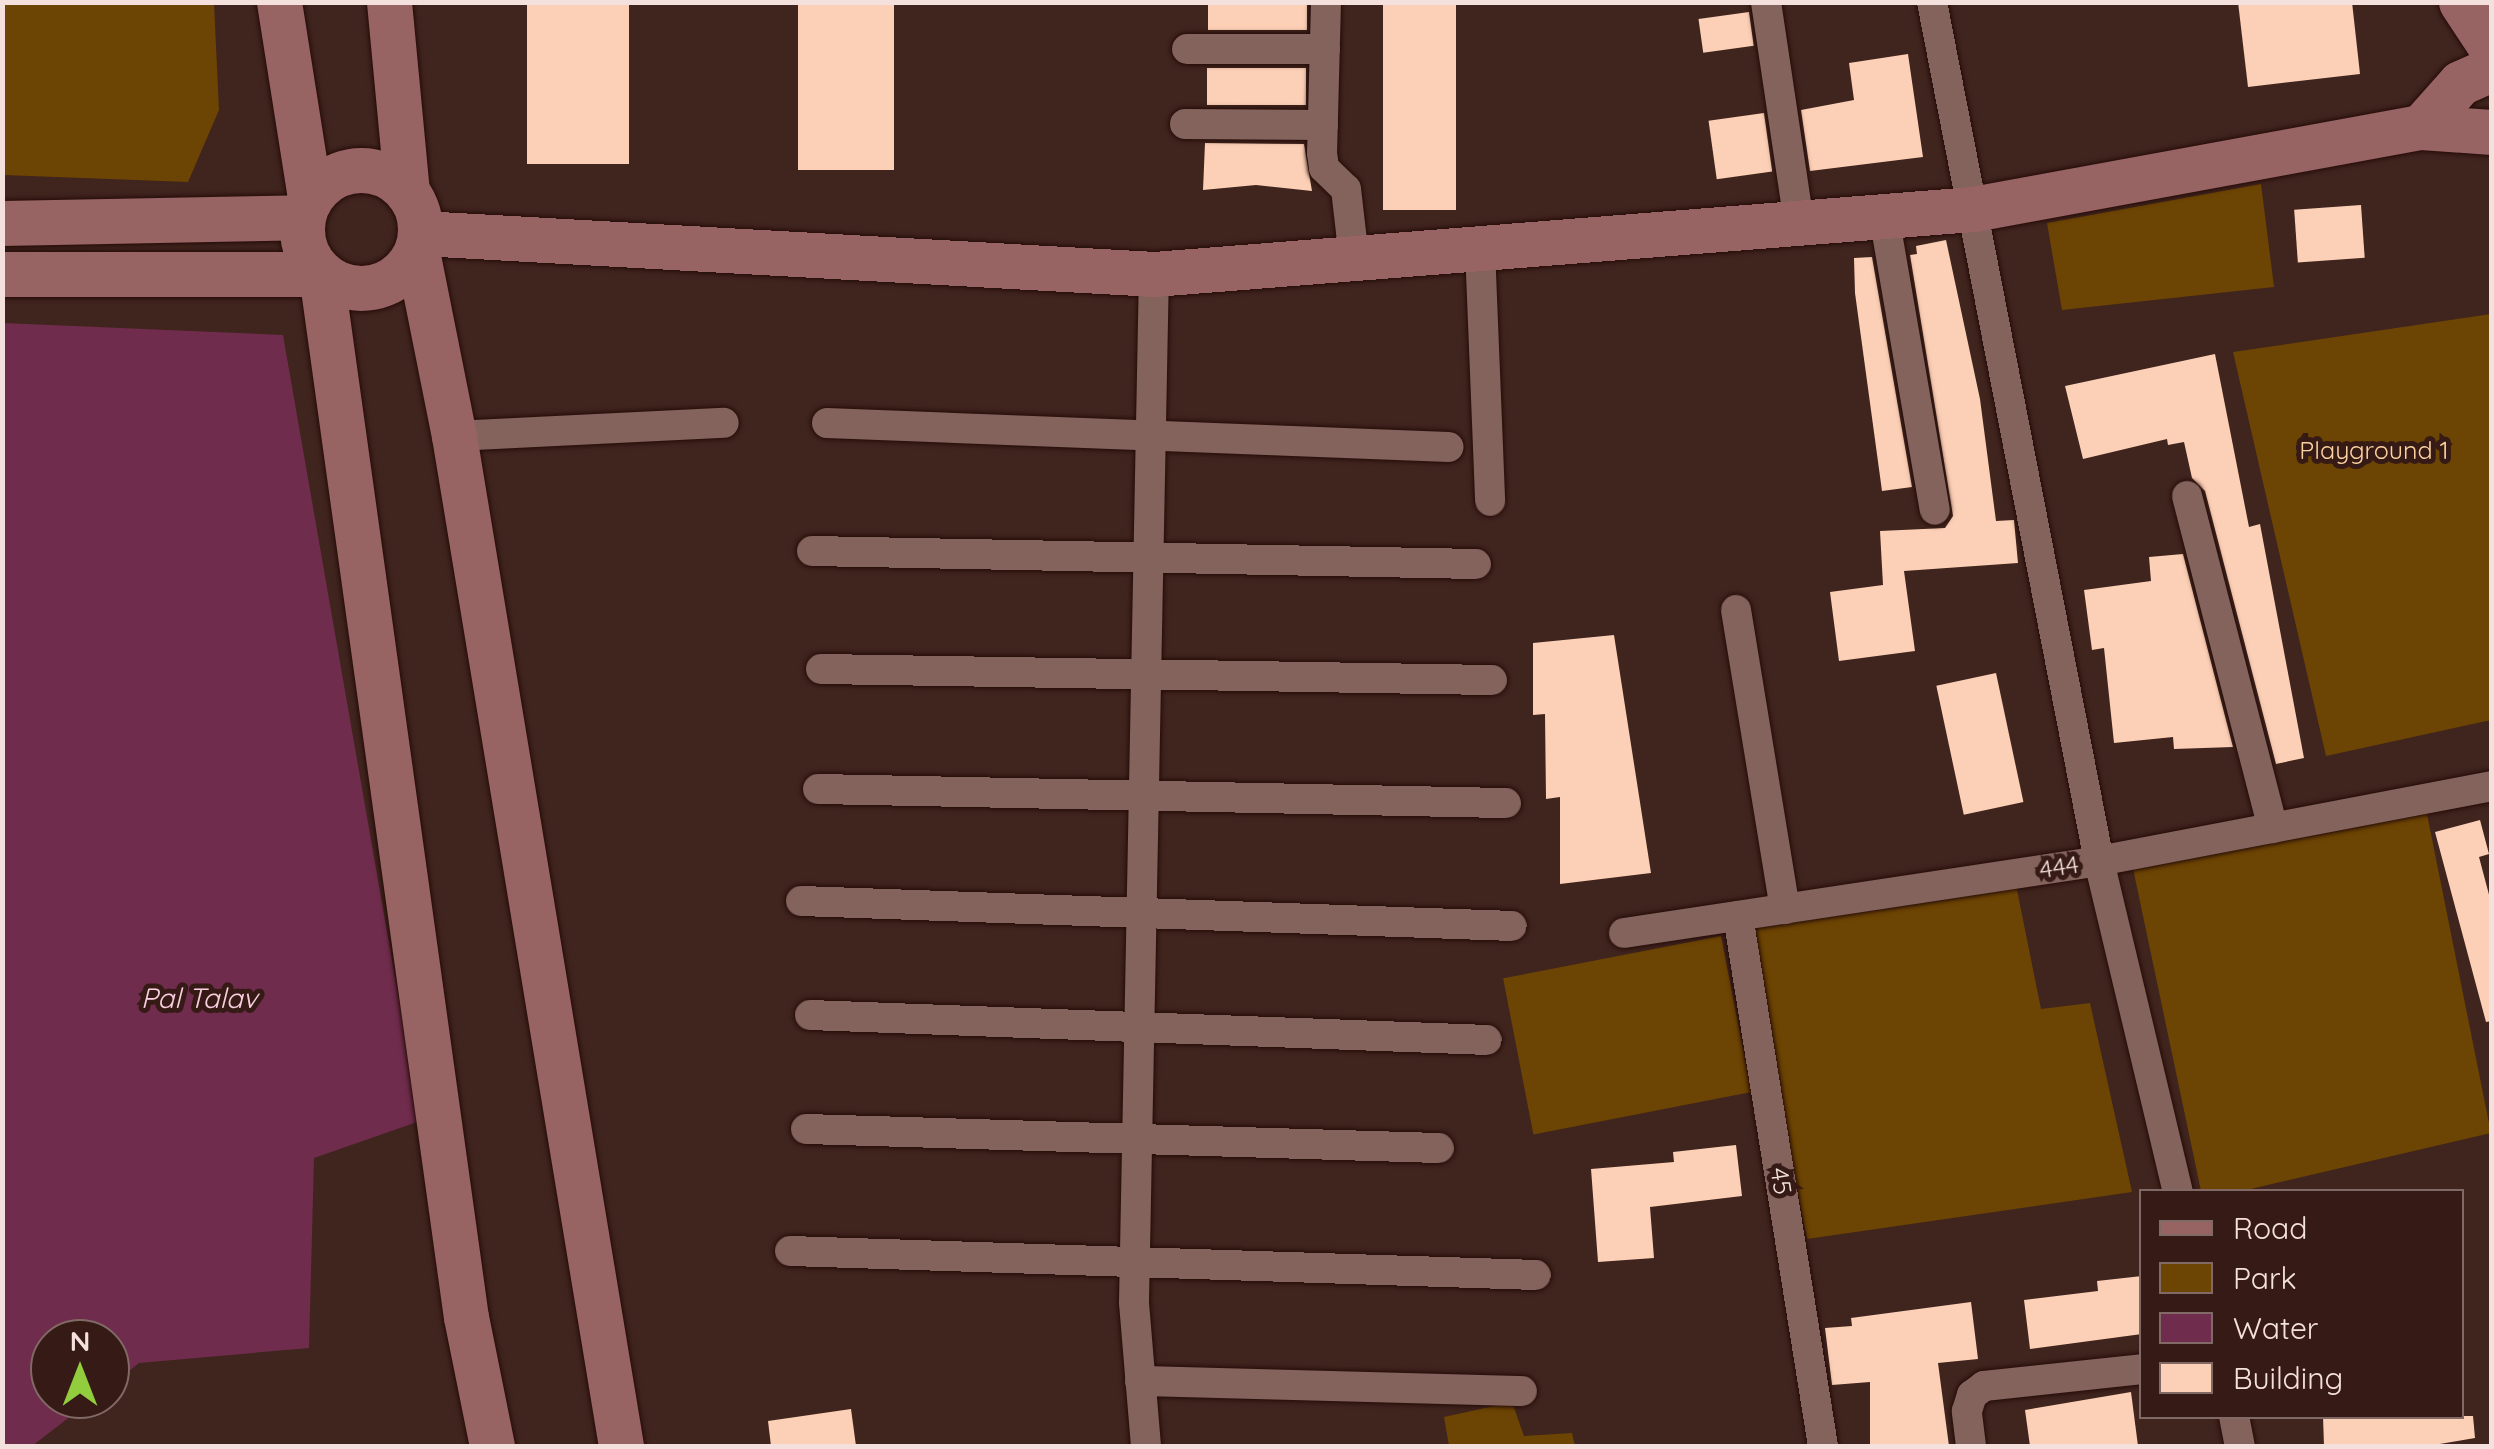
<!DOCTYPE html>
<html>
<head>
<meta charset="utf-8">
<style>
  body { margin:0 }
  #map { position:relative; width:2494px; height:1449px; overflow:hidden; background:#40241e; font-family:Quicksand,sans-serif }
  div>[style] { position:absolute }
  .green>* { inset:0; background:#6c4403; transform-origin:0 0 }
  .water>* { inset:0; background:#6f2c4c }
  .building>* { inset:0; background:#fcd0b6; transform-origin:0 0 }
  .roads { filter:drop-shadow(0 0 2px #250c08) drop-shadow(0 0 2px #250c08) }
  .street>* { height:30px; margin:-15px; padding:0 15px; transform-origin:15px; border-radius:15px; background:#84635c }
  .secondary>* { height:45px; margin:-22.5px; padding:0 22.5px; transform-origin:22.5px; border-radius:22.5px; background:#986363 }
  .secondary>.ring { margin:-22.5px; padding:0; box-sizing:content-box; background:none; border:45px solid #986363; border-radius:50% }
  span { translate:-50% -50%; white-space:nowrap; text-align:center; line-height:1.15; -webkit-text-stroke:10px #351a15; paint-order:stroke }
  .park-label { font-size:25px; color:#fbd1a0 }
  .street-label { font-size:25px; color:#f4e0dc }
  .water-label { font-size:28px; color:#f9cedf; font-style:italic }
  .frame { position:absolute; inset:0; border:5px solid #f4e0dc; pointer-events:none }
  .legend { position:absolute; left:2139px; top:1189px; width:325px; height:230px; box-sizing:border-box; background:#351a15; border:2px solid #816965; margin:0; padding:12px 18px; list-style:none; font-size:30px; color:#f4e0dc }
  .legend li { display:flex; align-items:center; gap:20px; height:50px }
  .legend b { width:50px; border:2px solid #816965 }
  .north { position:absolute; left:30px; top:1319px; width:100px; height:100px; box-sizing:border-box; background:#351a15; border:2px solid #816965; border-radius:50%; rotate:0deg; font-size:28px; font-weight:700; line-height:40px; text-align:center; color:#f4e0dc }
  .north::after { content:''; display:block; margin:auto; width:35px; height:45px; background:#92cd3e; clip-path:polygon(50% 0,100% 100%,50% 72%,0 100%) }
</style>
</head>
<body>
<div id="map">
  <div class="green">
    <div style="clip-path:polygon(3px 2px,214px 3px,219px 110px,188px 182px,3px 175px)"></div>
    <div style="clip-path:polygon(2261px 184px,2274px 287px,2062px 310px,2047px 223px)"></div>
    <div style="clip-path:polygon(2491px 314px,2491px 720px,2326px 756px,2233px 352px)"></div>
    <div style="clip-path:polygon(2424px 799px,2491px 1133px,2242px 1191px,2201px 1191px,2131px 859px)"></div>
    <div style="clip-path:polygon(2015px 880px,2041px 1009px,2090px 1003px,2132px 1192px,1807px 1239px,1743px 923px)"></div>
    <div style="left:1721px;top:936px;width:159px;height:222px;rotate:79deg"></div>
    <div style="clip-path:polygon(1512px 1402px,1524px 1436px,1572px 1433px,1575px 1446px,1449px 1446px,1444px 1417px)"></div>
  </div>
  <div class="water">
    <div style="clip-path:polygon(3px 323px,283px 335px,420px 1121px,314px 1158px,309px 1348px,139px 1363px,110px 1386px,110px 1339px,50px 1339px,50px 1399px,93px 1399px,32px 1446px,3px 1446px)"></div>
  </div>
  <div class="building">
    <div style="left:527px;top:2px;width:102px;height:162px"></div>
    <div style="left:798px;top:2px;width:96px;height:168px"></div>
    <div style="left:1208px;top:2px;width:99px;height:28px"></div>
    <div style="left:1383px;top:2px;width:73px;height:208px"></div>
    <div style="clip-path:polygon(2238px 2px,2352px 2px,2360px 74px,2248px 87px)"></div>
    <div style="left:1749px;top:12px;width:34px;height:51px;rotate:82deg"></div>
    <div style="clip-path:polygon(1908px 54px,1923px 157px,1810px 171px,1801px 110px,1854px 100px,1849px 63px)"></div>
    <div style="left:1207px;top:68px;width:99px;height:37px"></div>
    <div style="left:1764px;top:113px;width:59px;height:56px;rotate:82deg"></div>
    <div style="clip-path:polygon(1205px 143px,1304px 144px,1312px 191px,1256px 185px,1203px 190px)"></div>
    <div style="left:2361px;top:205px;width:53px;height:67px;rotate:86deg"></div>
    <div style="clip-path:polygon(1946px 240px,1980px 399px,1996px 521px,2014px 520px,2018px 563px,1904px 571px,1915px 651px,1839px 661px,1830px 592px,1883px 585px,1880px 531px,1945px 528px,1953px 516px,1910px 255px,1917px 254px,1916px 246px)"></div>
    <div style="clip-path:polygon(1872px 257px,1912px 487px,1882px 491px,1855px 293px,1854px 258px)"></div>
    <div style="clip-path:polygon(2215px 354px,2249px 527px,2260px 524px,2304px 758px,2276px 764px,2205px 491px,2192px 478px,2184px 442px,2168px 445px,2167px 439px,2083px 459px,2065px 386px)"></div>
    <div style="clip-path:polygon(2183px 554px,2233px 747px,2174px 749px,2173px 737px,2114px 743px,2104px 648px,2092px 650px,2084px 590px,2151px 581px,2149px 557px)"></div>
    <div style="clip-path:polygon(1614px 635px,1651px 873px,1560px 884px,1560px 797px,1546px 799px,1545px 714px,1533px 715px,1533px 643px)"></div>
    <div style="left:1996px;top:673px;width:132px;height:61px;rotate:78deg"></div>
    <div style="clip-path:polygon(2480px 820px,2489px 854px,2479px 857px,2492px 906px,2492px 1021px,2486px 1022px,2435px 832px)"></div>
    <div style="clip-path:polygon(1736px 1145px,1742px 1196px,1650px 1207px,1654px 1258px,1598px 1262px,1591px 1169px,1674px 1162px,1673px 1152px)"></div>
    <div style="clip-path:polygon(2142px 1276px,2142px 1334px,2030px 1349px,2024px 1300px,2098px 1291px,2097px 1281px)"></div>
    <div style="clip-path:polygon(1971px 1302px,1978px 1359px,1938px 1363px,1949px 1446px,1870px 1446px,1870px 1382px,1832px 1385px,1825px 1328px,1852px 1326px,1851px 1318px)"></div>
    <div style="clip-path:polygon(2131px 1392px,2138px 1446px,2030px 1446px,2025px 1410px)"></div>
    <div style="clip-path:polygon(851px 1409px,856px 1446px,771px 1446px,768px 1421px)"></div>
    <div style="clip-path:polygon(2323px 1416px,2473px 1416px,2475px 1438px,2428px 1446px,2324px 1446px)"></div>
  </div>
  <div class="roads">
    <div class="street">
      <div style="left:1326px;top:2px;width:151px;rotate:91.5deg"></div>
      <div style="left:1322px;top:153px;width:15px;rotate:82deg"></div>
      <div style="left:1324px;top:168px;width:30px;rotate:44deg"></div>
      <div style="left:1346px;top:189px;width:69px;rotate:83.4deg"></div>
      <div style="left:1766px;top:2px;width:223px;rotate:81.5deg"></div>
      <div style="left:1932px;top:2px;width:875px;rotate:79deg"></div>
      <div style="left:2099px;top:861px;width:340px;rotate:76.6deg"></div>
      <div style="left:1187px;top:49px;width:138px"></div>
      <div style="left:1185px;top:124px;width:138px;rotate:0.4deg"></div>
      <div style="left:1884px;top:216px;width:298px;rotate:80.2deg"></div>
      <div style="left:1480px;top:248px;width:253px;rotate:87.7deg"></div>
      <div style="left:827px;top:423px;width:622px;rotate:2.21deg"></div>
      <div style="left:454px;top:436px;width:270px;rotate:-2.8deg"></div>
      <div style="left:2187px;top:496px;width:343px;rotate:75.5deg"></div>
      <div style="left:812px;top:551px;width:664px;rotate:1.12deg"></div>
      <div style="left:1736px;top:610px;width:303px;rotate:80.7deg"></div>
      <div style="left:821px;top:669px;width:671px;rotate:0.94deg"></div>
      <div style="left:818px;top:789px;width:688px;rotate:1.17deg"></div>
      <div style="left:801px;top:901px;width:711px;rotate:2.01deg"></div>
      <div style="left:1738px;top:916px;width:537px;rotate:80.89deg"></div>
      <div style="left:1624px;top:933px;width:480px;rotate:-8.6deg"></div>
      <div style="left:2099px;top:861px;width:400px;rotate:-10.8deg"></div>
      <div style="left:810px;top:1015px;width:677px;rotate:2.11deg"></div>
      <div style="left:806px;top:1129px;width:633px;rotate:1.72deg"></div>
      <div style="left:790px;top:1251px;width:746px;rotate:1.84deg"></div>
      <div style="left:1140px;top:1381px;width:382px;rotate:1.5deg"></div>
      <div style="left:2234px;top:1416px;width:31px;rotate:79deg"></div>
      <div style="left:1146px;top:1446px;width:144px;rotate:-94.8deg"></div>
      <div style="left:1134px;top:1302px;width:1028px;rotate:-88.89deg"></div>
      <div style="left:1971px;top:1446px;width:35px;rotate:-97deg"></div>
      <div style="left:1967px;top:1411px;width:17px;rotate:-73deg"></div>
      <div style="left:1972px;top:1395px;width:15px;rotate:-37deg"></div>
      <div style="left:1984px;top:1386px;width:159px;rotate:-6.1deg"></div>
    </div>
    <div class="secondary">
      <div style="left:279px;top:2px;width:198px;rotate:81deg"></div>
      <div style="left:389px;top:2px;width:191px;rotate:84.6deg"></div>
      <div style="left:2461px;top:2px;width:56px;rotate:56.6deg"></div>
      <div style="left:2421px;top:127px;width:59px;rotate:-48.4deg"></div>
      <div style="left:2460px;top:83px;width:35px;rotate:-24deg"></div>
      <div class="ring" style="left:302px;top:170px;width:73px;height:73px"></div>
      <div style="left:2px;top:223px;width:300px;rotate:-1.1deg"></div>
      <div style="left:421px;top:233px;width:734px;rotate:3.2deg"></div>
      <div style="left:1154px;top:274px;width:822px;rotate:-4.54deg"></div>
      <div style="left:1973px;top:209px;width:455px;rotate:-10.4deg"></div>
      <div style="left:2421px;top:127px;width:71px;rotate:4deg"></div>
      <div style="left:417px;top:251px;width:189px;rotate:78.7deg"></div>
      <div style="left:454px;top:436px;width:1024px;rotate:80.61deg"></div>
      <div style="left:2px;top:274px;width:319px"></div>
      <div style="left:321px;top:274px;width:1053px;rotate:82.09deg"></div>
      <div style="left:466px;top:1317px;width:132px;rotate:78.6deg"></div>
    </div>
  </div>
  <div class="park-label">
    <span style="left:2374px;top:450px">Playground 1</span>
  </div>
  <div class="street-label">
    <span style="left:2059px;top:867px;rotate:-9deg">444</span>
    <span style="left:1781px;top:1181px;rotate:81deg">45</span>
  </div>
  <div class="water-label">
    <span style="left:199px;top:998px">Pal Talav</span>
  </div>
  <div class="frame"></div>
  <ul class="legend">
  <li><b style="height:12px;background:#986363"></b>Road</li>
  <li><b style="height:28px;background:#6c4403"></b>Park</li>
  <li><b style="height:28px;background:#6f2c4c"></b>Water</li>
  <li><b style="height:28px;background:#fcd0b6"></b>Building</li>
  </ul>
  <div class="north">N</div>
</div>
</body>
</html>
